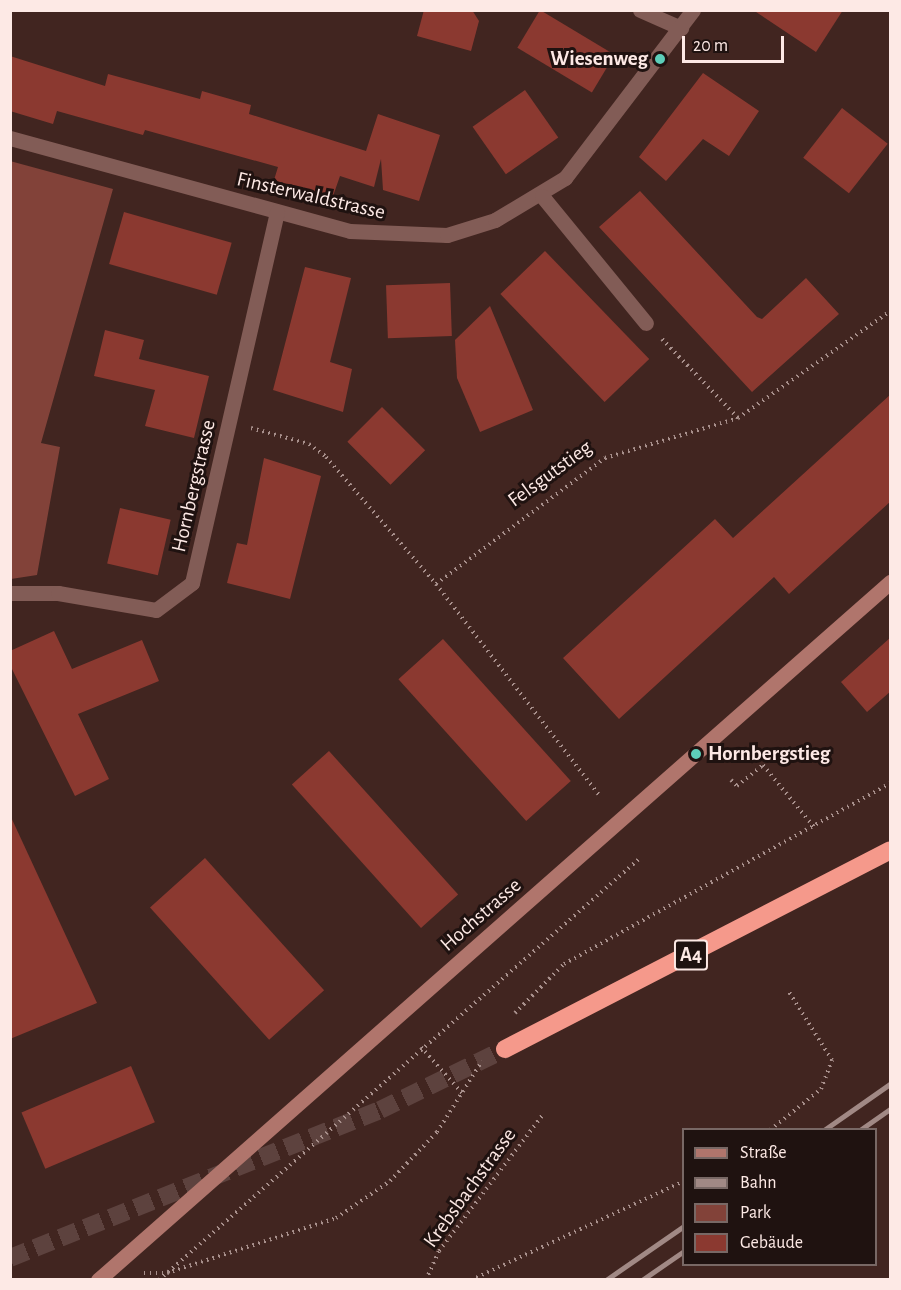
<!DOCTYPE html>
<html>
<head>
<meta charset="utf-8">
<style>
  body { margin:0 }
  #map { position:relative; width:901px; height:1290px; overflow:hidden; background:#412520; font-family:"Alegreya Sans",sans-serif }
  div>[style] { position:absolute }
  .green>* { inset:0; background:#824239 }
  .building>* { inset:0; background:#8b3930; transform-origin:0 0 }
  .highway-tunnel>* { height:18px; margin-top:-9px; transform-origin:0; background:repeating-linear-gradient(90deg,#5d423e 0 18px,transparent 0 27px) }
  .path>* { height:4px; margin-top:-2px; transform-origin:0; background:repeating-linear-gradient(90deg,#a8908c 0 1.5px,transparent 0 6px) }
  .street>* { height:15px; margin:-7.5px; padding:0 7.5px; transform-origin:7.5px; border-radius:7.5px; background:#825c56 }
  .secondary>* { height:15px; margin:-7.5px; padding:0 7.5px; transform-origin:7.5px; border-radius:7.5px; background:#b0756c }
  .highway>* { height:18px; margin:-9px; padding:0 9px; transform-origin:9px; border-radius:9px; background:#f5998b }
  .rail>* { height:4.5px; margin:-2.25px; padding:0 2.25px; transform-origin:2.25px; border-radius:2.25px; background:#a18985 }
  .dots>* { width:16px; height:16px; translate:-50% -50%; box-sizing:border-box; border:3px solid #1f1210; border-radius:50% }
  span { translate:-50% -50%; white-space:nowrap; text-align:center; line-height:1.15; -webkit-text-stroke:6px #1f1210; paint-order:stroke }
  .shield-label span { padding:2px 4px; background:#1f1210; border:2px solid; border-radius:4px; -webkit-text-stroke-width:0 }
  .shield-label { font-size:20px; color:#fde9e5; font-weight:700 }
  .poi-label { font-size:21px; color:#fde9e5; font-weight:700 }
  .right { translate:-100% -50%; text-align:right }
  .left { translate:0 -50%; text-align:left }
  .street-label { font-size:21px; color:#fde9e5 }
  .frame { position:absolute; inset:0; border:12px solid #fde9e5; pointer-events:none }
  .legend { position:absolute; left:682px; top:1128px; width:195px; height:138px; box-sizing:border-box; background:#1f1210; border:2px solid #786865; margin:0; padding:8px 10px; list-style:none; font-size:18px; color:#fde9e5 }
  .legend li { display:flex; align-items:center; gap:12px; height:30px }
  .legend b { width:30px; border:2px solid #786865 }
  .scale { position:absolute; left:682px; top:36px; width:102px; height:27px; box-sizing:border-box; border:3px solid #fde9e5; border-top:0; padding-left:8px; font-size:18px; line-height:21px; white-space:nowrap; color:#fde9e5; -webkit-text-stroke:4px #1f1210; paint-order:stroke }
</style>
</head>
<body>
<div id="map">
  <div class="green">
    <div style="clip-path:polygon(10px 161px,113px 189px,41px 443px,60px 447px,37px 575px,11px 579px)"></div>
  </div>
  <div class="building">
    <div style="clip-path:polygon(424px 10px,472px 10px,479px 21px,471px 51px,417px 36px)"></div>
    <div style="left:540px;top:10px;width:87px;height:44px;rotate:31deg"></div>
    <div style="clip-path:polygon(753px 10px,843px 10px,816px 52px)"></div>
    <div style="clip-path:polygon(10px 56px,105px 86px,108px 74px,200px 99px,202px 91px,251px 105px,249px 114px,366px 151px,378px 114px,440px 135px,419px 201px,383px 190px,381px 159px,374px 187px,340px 176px,332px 199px,274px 180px,278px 167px,145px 130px,143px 135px,57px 111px,53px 124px,10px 111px)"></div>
    <div style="clip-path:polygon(703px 73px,759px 111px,729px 156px,703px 139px,666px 181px,639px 157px)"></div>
    <div style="left:525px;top:90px;width:58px;height:64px;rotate:55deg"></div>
    <div style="left:842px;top:108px;width:58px;height:63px;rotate:38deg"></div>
    <div style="clip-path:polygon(640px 191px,757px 317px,762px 319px,806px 278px,839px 314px,752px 392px,599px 227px)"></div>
    <div style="left:124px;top:212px;width:112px;height:54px;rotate:16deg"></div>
    <div style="left:545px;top:251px;width:150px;height:62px;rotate:46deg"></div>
    <div style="clip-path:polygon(305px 267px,351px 278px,330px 362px,352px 369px,343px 412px,273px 390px)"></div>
    <div style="left:450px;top:283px;width:53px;height:64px;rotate:88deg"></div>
    <div style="clip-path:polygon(490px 306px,533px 410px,480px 432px,457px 378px,455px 340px)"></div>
    <div style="clip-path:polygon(105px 330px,144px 340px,139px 359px,209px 376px,194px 438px,145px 426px,155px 390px,94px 376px)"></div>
    <div style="clip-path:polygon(891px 394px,891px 501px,789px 594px,774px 577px,619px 719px,563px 658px,715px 519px,733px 538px)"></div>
    <div style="left:382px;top:407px;width:61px;height:49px;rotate:45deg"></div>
    <div style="clip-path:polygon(264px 458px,321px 476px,290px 599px,227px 583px,237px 543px,247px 545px)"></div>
    <div style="left:120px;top:508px;width:52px;height:57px;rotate:13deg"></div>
    <div style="clip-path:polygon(54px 631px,72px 669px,142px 640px,159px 681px,78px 714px,109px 779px,75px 796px,10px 665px,10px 651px)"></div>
    <div style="clip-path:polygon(891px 637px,891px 691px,867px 712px,841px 682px)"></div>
    <div style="left:443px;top:639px;width:191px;height:60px;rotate:48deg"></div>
    <div style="left:329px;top:751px;width:193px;height:50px;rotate:48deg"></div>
    <div style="clip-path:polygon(10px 815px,97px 1003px,10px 1039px)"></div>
    <div style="left:205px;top:858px;width:178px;height:74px;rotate:48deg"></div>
    <div style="left:131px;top:1066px;width:61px;height:119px;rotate:67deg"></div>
  </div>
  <div class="highway-tunnel">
    <div style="left:10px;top:1258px;width:399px;rotate:-21.8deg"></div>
    <div style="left:380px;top:1110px;width:139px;rotate:-26deg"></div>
  </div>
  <div class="path">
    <div style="left:662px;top:339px;width:110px;rotate:46.1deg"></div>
    <div style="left:251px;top:428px;width:60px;rotate:15.4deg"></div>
    <div style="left:309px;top:444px;width:21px;rotate:37deg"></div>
    <div style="left:326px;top:457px;width:168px;rotate:49.1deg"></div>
    <div style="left:436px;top:584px;width:267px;rotate:52.3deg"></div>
    <div style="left:436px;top:584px;width:211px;rotate:-36.7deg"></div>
    <div style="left:605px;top:458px;width:139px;rotate:-16.7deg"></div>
    <div style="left:738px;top:418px;width:186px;rotate:-35.1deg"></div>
    <div style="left:731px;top:780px;width:8px;rotate:45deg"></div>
    <div style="left:737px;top:786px;width:33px;rotate:-39deg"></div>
    <div style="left:763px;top:765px;width:80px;rotate:50.6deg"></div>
    <div style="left:515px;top:1013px;width:69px;rotate:-45deg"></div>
    <div style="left:564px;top:964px;width:373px;rotate:-29deg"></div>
    <div style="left:421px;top:1047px;width:62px;rotate:48.3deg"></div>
    <div style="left:770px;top:1130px;width:65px;rotate:-38.8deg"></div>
    <div style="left:821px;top:1089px;width:31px;rotate:-69deg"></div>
    <div style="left:832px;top:1060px;width:80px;rotate:-122.3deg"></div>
    <div style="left:144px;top:1273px;width:23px"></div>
    <div style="left:167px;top:1273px;width:178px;rotate:-18deg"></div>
    <div style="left:336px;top:1218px;width:65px;rotate:-34.4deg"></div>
    <div style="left:390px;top:1181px;width:68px;rotate:-46.2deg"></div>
    <div style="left:437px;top:1132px;width:84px;rotate:-57.6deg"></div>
    <div style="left:159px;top:1280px;width:640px;rotate:-41.26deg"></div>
    <div style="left:426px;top:1280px;width:32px;rotate:-66deg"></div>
    <div style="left:439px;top:1251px;width:170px;rotate:-52.7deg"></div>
    <div style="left:471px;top:1280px;width:235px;rotate:-24.9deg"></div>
  </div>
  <div class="street">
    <div style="left:640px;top:10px;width:45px;rotate:23.7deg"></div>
    <div style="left:10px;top:138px;width:352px;rotate:15.3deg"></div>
    <div style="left:350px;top:231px;width:97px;rotate:2.4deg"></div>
    <div style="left:447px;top:235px;width:50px;rotate:-17.4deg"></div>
    <div style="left:495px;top:220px;width:82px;rotate:-31deg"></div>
    <div style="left:565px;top:178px;width:211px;rotate:-52.7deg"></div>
    <div style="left:542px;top:196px;width:164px;rotate:50.7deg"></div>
    <div style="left:10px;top:593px;width:48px"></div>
    <div style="left:58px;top:593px;width:99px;rotate:9.8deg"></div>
    <div style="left:156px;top:610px;width:45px;rotate:-36.9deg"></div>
    <div style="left:192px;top:583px;width:381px;rotate:-77.1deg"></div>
  </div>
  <div class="secondary">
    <div style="left:98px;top:1280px;width:1056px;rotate:-41.39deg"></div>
  </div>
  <div class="highway">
    <div style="left:505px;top:1049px;width:433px;rotate:-27.3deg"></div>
  </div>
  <div class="rail">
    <div style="left:824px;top:1130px;width:80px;rotate:-34.9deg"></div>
    <div style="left:860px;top:1130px;width:37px;rotate:-35deg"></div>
    <div style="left:606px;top:1280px;width:95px;rotate:-34.7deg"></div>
    <div style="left:642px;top:1280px;width:51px;rotate:-34.6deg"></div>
  </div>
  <div class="dots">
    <div style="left:660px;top:59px;background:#5dceb9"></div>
    <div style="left:696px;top:754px;background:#5dceb9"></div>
  </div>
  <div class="shield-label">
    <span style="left:691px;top:955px">A4</span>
  </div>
  <div class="poi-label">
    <span class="right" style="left:648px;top:59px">Wiesenweg</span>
    <span class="left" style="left:708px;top:754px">Hornbergstieg</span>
  </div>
  <div class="street-label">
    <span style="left:311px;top:196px;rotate:13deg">Finsterwaldstrasse</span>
    <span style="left:550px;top:474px;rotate:-36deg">Felsgutstieg</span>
    <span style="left:194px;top:486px;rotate:-77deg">Hornbergstrasse</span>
    <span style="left:481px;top:915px;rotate:-41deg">Hochstrasse</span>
    <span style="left:470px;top:1188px;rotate:-54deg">Krebsbachstrasse</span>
  </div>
  <div class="frame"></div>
  <ul class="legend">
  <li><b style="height:8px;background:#b0756c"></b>Straße</li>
  <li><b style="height:8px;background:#a18985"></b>Bahn</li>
  <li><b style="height:16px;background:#824239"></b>Park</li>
  <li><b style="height:16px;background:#8b3930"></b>Gebäude</li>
  </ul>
  <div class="scale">20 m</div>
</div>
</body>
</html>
